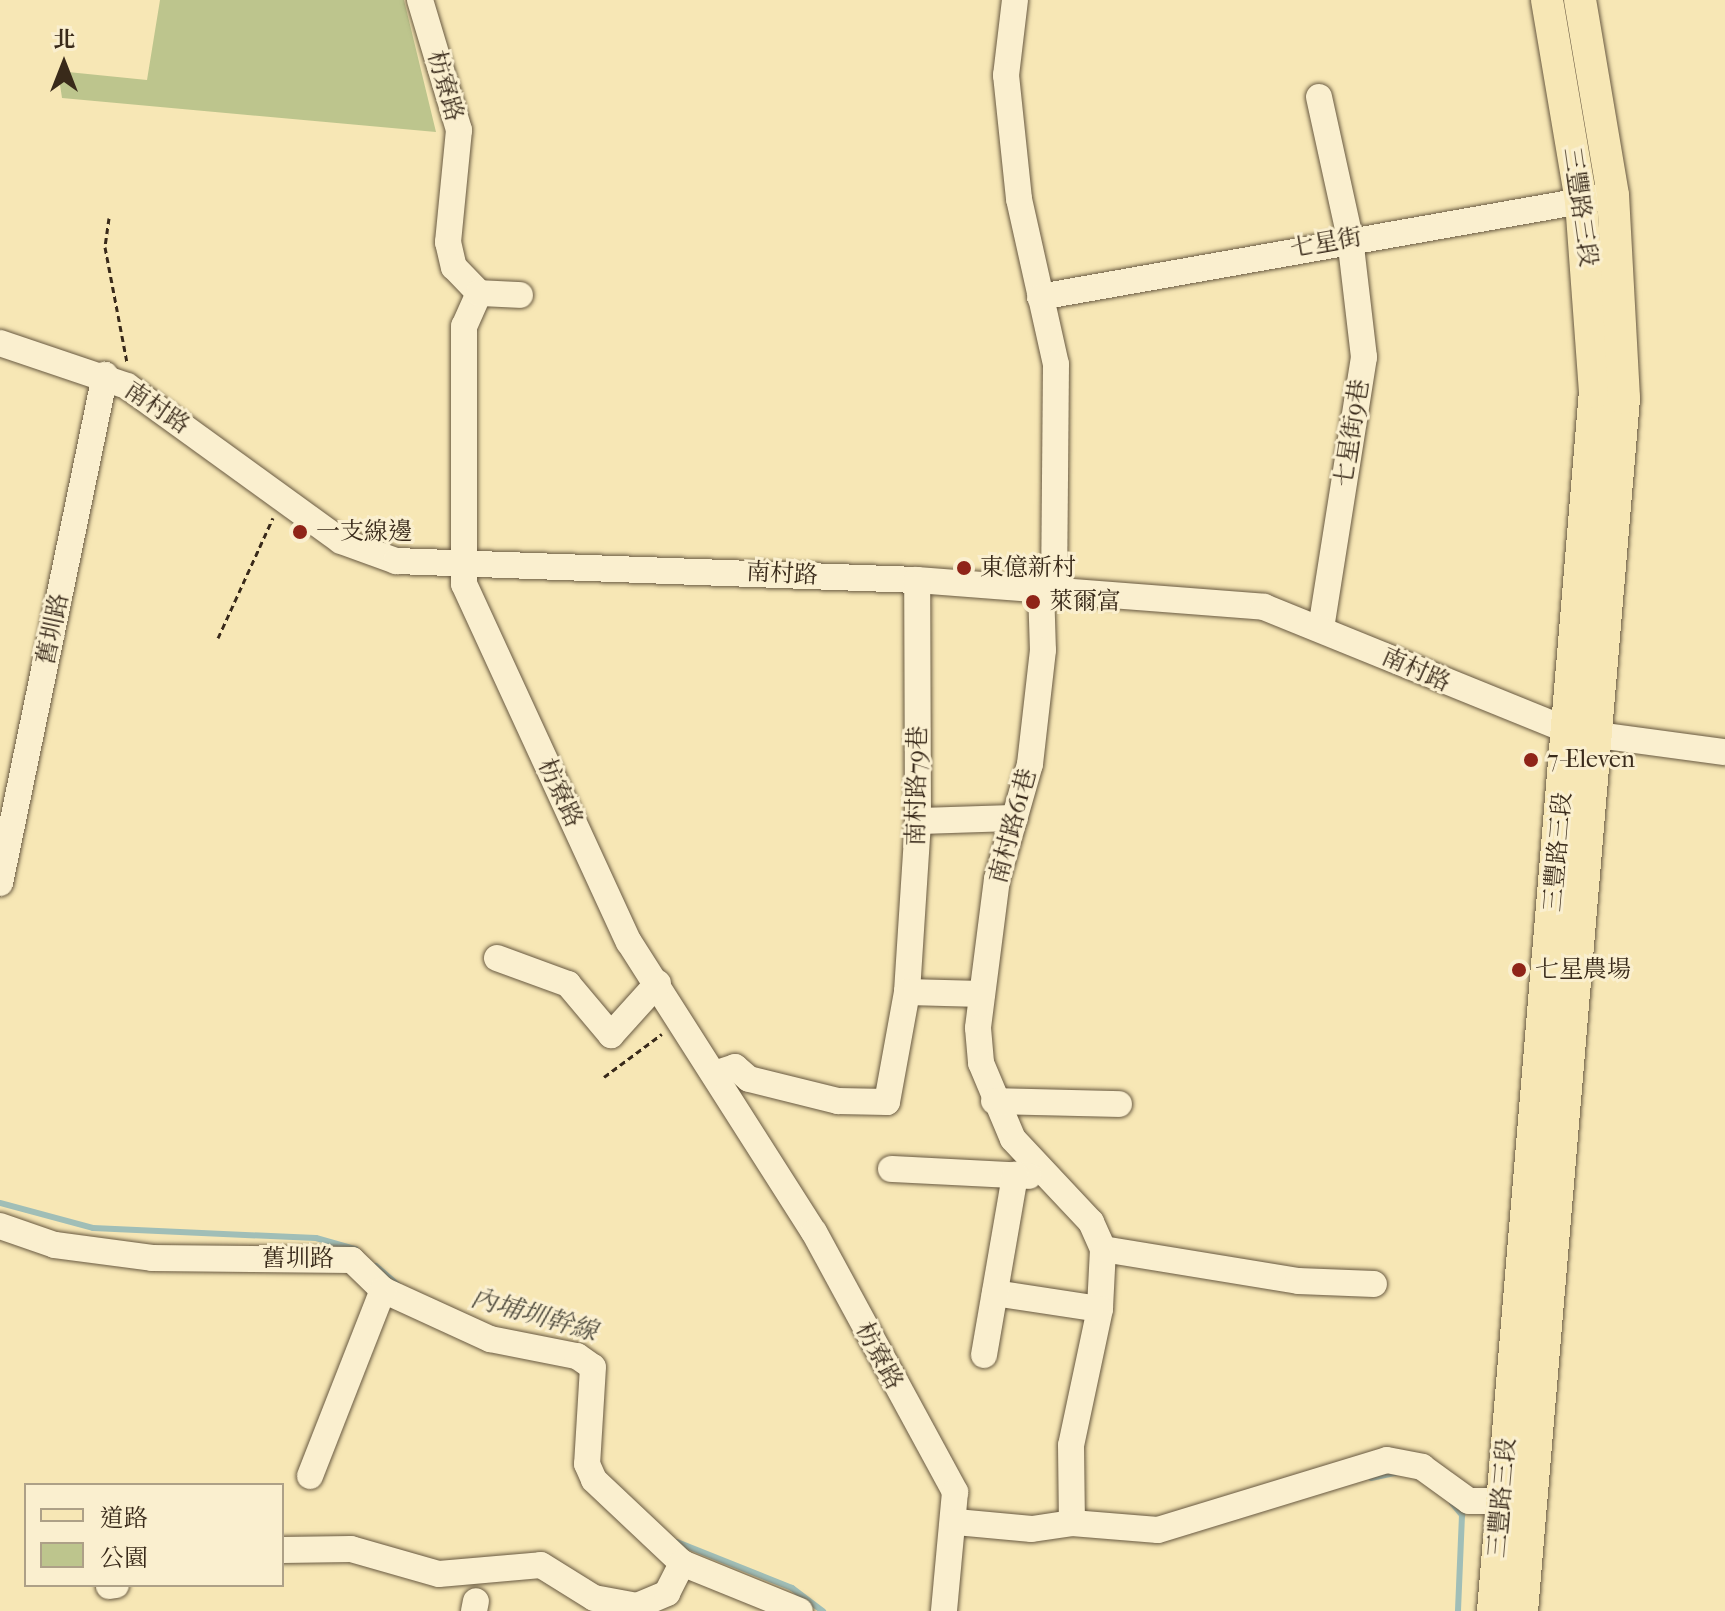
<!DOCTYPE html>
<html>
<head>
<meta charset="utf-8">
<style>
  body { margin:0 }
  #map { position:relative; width:1725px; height:1611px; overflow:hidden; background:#f7e7b5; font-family:"IM FELL French Canon","Noto Serif TC",serif }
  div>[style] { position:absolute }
  .green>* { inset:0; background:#bdc58d }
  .stream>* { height:6px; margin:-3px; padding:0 3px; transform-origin:3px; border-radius:3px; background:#a0beb7 }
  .path>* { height:3px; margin-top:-1.5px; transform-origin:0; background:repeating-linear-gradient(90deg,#392a1a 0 6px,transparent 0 10px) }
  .roads { filter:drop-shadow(0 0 2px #685941) drop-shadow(0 0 2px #685941) }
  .minor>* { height:26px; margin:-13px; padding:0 13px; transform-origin:13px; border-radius:13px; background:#faefcf }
  .major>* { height:32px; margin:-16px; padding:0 16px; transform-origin:16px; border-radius:16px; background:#f7e7b5 }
  .dots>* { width:22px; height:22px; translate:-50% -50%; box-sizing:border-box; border:4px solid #faefcf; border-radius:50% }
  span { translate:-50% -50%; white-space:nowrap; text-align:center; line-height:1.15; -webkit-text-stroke:6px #faefcf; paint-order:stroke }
  .street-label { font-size:24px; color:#392a1a }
  .poi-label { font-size:24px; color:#392a1a }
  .left { translate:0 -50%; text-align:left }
  .water-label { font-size:26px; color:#534f41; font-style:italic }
  .legend { position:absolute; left:24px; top:1483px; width:260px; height:104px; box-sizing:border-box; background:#faefcf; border:2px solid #ada087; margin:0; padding:10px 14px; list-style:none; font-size:24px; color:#392a1a }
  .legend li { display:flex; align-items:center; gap:16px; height:40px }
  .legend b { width:40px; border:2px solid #ada087 }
  .north { position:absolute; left:24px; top:24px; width:80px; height:80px; -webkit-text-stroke:6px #faefcf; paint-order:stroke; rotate:0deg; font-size:22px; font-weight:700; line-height:32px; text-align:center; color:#392a1a }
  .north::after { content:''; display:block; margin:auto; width:28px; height:36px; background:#392a1a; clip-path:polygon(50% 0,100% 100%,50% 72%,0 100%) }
</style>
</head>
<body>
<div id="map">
  <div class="green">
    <div style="clip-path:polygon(160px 0,404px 0,436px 132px,62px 98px,58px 71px,147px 80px)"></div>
  </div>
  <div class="stream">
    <div style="left:0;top:1203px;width:96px;rotate:15deg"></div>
    <div style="left:93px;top:1228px;width:223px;rotate:2.6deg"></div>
    <div style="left:316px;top:1238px;width:41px;rotate:15.8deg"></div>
    <div style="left:376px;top:1266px;width:29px;rotate:41deg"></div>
    <div style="left:1371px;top:1478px;width:25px;rotate:-12deg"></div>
    <div style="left:1452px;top:1503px;width:16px;rotate:50deg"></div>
    <div style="left:1462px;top:1515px;width:96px;rotate:92.4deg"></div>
    <div style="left:677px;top:1542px;width:124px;rotate:21.8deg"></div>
    <div style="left:792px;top:1588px;width:39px;rotate:37deg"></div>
  </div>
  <div class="path">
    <div style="left:109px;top:218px;width:29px;rotate:98deg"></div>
    <div style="left:105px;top:247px;width:117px;rotate:79.2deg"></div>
    <div style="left:218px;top:638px;width:132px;rotate:-65.4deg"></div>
    <div style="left:604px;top:1077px;width:72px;rotate:-36.6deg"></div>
  </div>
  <div class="roads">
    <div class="minor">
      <div style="left:420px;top:0;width:136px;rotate:73.3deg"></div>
      <div style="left:459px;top:130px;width:113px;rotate:95.6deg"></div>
      <div style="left:448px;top:242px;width:26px;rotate:77deg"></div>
      <div style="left:454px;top:267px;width:36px;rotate:46deg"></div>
      <div style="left:479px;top:293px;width:36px;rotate:114deg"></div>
      <div style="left:464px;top:326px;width:258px;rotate:90deg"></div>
      <div style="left:464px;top:584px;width:394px;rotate:65.3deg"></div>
      <div style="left:629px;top:942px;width:344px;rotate:57.5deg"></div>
      <div style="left:814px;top:1232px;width:296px;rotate:61.5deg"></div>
      <div style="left:955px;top:1492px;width:120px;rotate:95.3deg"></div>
      <div style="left:1015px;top:0;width:76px;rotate:96.8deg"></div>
      <div style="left:1006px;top:75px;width:125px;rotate:84deg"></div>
      <div style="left:1019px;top:199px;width:169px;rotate:77.4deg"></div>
      <div style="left:1056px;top:364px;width:226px;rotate:90.5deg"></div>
      <div style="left:1319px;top:97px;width:144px;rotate:77.6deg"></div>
      <div style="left:1350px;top:238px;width:120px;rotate:83.3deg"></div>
      <div style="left:1364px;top:357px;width:273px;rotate:99deg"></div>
      <div style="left:479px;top:293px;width:41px;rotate:2.8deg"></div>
      <div style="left:1040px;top:297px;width:567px;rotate:-10.06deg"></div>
      <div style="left:0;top:343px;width:134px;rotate:18.7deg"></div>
      <div style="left:127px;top:386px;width:264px;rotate:35.9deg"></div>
      <div style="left:341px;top:541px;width:59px;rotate:20deg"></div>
      <div style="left:396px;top:561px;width:521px;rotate:2.09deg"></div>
      <div style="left:917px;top:580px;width:348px;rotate:4.4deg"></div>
      <div style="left:1264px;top:607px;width:329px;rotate:22.1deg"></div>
      <div style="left:1569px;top:731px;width:157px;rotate:7.7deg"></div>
      <div style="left:1041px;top:588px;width:62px;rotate:88.2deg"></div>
      <div style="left:1043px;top:650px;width:115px;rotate:96.5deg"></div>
      <div style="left:1030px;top:764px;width:120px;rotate:106deg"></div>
      <div style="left:997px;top:879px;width:150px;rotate:97.3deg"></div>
      <div style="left:978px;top:1028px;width:35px;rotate:85deg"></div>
      <div style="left:981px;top:1063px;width:82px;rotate:67.2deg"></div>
      <div style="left:1013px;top:1139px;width:114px;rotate:46.8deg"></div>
      <div style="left:1091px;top:1222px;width:30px;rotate:66deg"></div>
      <div style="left:1103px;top:1249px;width:60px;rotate:92.9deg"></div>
      <div style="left:1100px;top:1309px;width:139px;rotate:102deg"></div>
      <div style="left:1071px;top:1445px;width:78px;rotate:89.3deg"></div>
      <div style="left:1072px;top:1523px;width:86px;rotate:4.7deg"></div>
      <div style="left:1158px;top:1530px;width:239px;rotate:-17deg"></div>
      <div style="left:1387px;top:1460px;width:36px;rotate:11deg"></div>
      <div style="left:1422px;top:1467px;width:58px;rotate:35.9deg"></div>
      <div style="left:1469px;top:1501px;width:52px"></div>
      <div style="left:918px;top:821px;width:97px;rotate:-1.8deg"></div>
      <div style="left:0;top:883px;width:519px;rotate:-78.32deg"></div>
      <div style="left:497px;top:958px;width:76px;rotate:20.1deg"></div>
      <div style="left:568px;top:984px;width:67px;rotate:49.9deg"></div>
      <div style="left:611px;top:1035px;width:70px;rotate:-47.9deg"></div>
      <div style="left:907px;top:992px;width:171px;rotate:-86.3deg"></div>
      <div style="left:918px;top:821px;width:241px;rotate:-90.2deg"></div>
      <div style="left:717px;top:1073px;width:19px;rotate:-18deg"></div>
      <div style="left:735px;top:1067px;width:18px;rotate:41deg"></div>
      <div style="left:749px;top:1079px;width:92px;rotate:13.9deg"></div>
      <div style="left:838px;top:1101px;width:49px;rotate:1.2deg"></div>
      <div style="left:887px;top:1102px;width:112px;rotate:-79.7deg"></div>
      <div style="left:907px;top:992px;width:75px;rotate:1.5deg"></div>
      <div style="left:994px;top:1101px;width:125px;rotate:1.4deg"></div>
      <div style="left:891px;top:1169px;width:138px;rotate:2.9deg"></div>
      <div style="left:0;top:1226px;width:58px;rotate:19.1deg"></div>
      <div style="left:55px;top:1245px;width:98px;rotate:7.6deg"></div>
      <div style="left:152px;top:1258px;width:200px;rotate:0.6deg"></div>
      <div style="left:352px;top:1260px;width:43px;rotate:44.1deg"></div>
      <div style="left:383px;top:1290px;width:118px;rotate:24.6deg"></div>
      <div style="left:490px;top:1339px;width:89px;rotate:11.1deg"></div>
      <div style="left:577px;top:1356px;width:19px;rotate:35deg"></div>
      <div style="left:593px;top:1367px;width:97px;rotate:93.5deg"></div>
      <div style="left:587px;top:1464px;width:17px;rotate:66deg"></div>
      <div style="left:594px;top:1480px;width:121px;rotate:43.3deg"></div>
      <div style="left:682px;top:1563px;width:127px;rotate:22.1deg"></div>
      <div style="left:1103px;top:1249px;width:198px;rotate:9.3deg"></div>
      <div style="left:1298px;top:1281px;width:76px;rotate:2.3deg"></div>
      <div style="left:995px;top:1293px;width:106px;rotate:8.7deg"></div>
      <div style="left:984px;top:1355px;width:183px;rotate:-80.2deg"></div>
      <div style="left:310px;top:1476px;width:200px;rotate:-68.6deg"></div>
      <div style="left:956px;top:1522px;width:76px;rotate:5.3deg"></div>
      <div style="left:1032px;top:1529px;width:40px;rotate:-8.5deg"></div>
      <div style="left:282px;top:1550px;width:69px;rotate:-0.8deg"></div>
      <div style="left:351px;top:1549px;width:91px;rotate:15.9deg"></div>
      <div style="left:439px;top:1574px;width:102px;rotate:-5deg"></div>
      <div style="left:541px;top:1565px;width:62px;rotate:31.9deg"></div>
      <div style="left:594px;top:1598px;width:44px;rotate:10.5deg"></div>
      <div style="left:637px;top:1606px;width:33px;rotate:-23deg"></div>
      <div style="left:667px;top:1593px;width:34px;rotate:-63deg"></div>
      <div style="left:109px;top:1586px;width:7px;rotate:-8deg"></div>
      <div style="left:474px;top:1611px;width:10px;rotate:-79deg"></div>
    </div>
    <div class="major">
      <div style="left:1493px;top:1611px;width:1223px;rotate:-85.22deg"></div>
      <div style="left:1595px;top:392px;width:192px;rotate:-94.2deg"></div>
      <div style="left:1581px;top:201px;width:204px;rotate:-99.6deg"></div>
      <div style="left:1522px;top:1611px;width:1217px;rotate:-85.19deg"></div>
      <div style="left:1624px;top:398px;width:203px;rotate:-93.1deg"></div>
      <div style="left:1613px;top:195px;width:198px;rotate:-99.6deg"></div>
    </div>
  </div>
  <div class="dots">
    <div style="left:300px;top:532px;background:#8f2418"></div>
    <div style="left:964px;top:568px;background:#8f2418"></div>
    <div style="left:1033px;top:602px;background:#8f2418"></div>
    <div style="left:1531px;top:760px;background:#8f2418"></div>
    <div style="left:1519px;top:970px;background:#8f2418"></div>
  </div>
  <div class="street-label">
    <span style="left:445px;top:86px;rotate:74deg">枋寮路</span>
    <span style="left:1580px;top:207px;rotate:82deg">三豐路三段</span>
    <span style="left:1326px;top:243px;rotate:-10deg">七星街</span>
    <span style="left:157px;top:408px;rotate:34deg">南村路</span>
    <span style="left:1352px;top:433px;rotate:-81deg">七星街9巷</span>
    <span style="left:782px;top:574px;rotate:3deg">南村路</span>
    <span style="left:53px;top:629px;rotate:-78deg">舊圳路</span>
    <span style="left:1416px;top:670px;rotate:24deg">南村路</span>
    <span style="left:917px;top:786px;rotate:-89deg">南村路79巷</span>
    <span style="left:560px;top:793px;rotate:65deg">枋寮路</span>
    <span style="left:1013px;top:826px;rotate:-75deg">南村路61巷</span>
    <span style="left:1558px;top:852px;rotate:-85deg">三豐路三段</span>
    <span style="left:298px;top:1259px">舊圳路</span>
    <span style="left:879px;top:1356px;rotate:62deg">枋寮路</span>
    <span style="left:1502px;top:1498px;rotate:-85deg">三豐路三段</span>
  </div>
  <div class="poi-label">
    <span class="left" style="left:316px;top:532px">一支線邊</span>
    <span class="left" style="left:980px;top:568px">東億新村</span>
    <span class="left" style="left:1049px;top:602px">萊爾富</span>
    <span class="left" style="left:1547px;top:760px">7-Eleven</span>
    <span class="left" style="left:1535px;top:970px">七星農場</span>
  </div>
  <div class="water-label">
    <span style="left:534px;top:1315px;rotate:16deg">內埔圳幹線</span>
  </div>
  <ul class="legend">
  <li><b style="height:10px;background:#f7e7b5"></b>道路</li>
  <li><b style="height:22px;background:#bdc58d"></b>公園</li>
  </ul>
  <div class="north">北</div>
</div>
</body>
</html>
